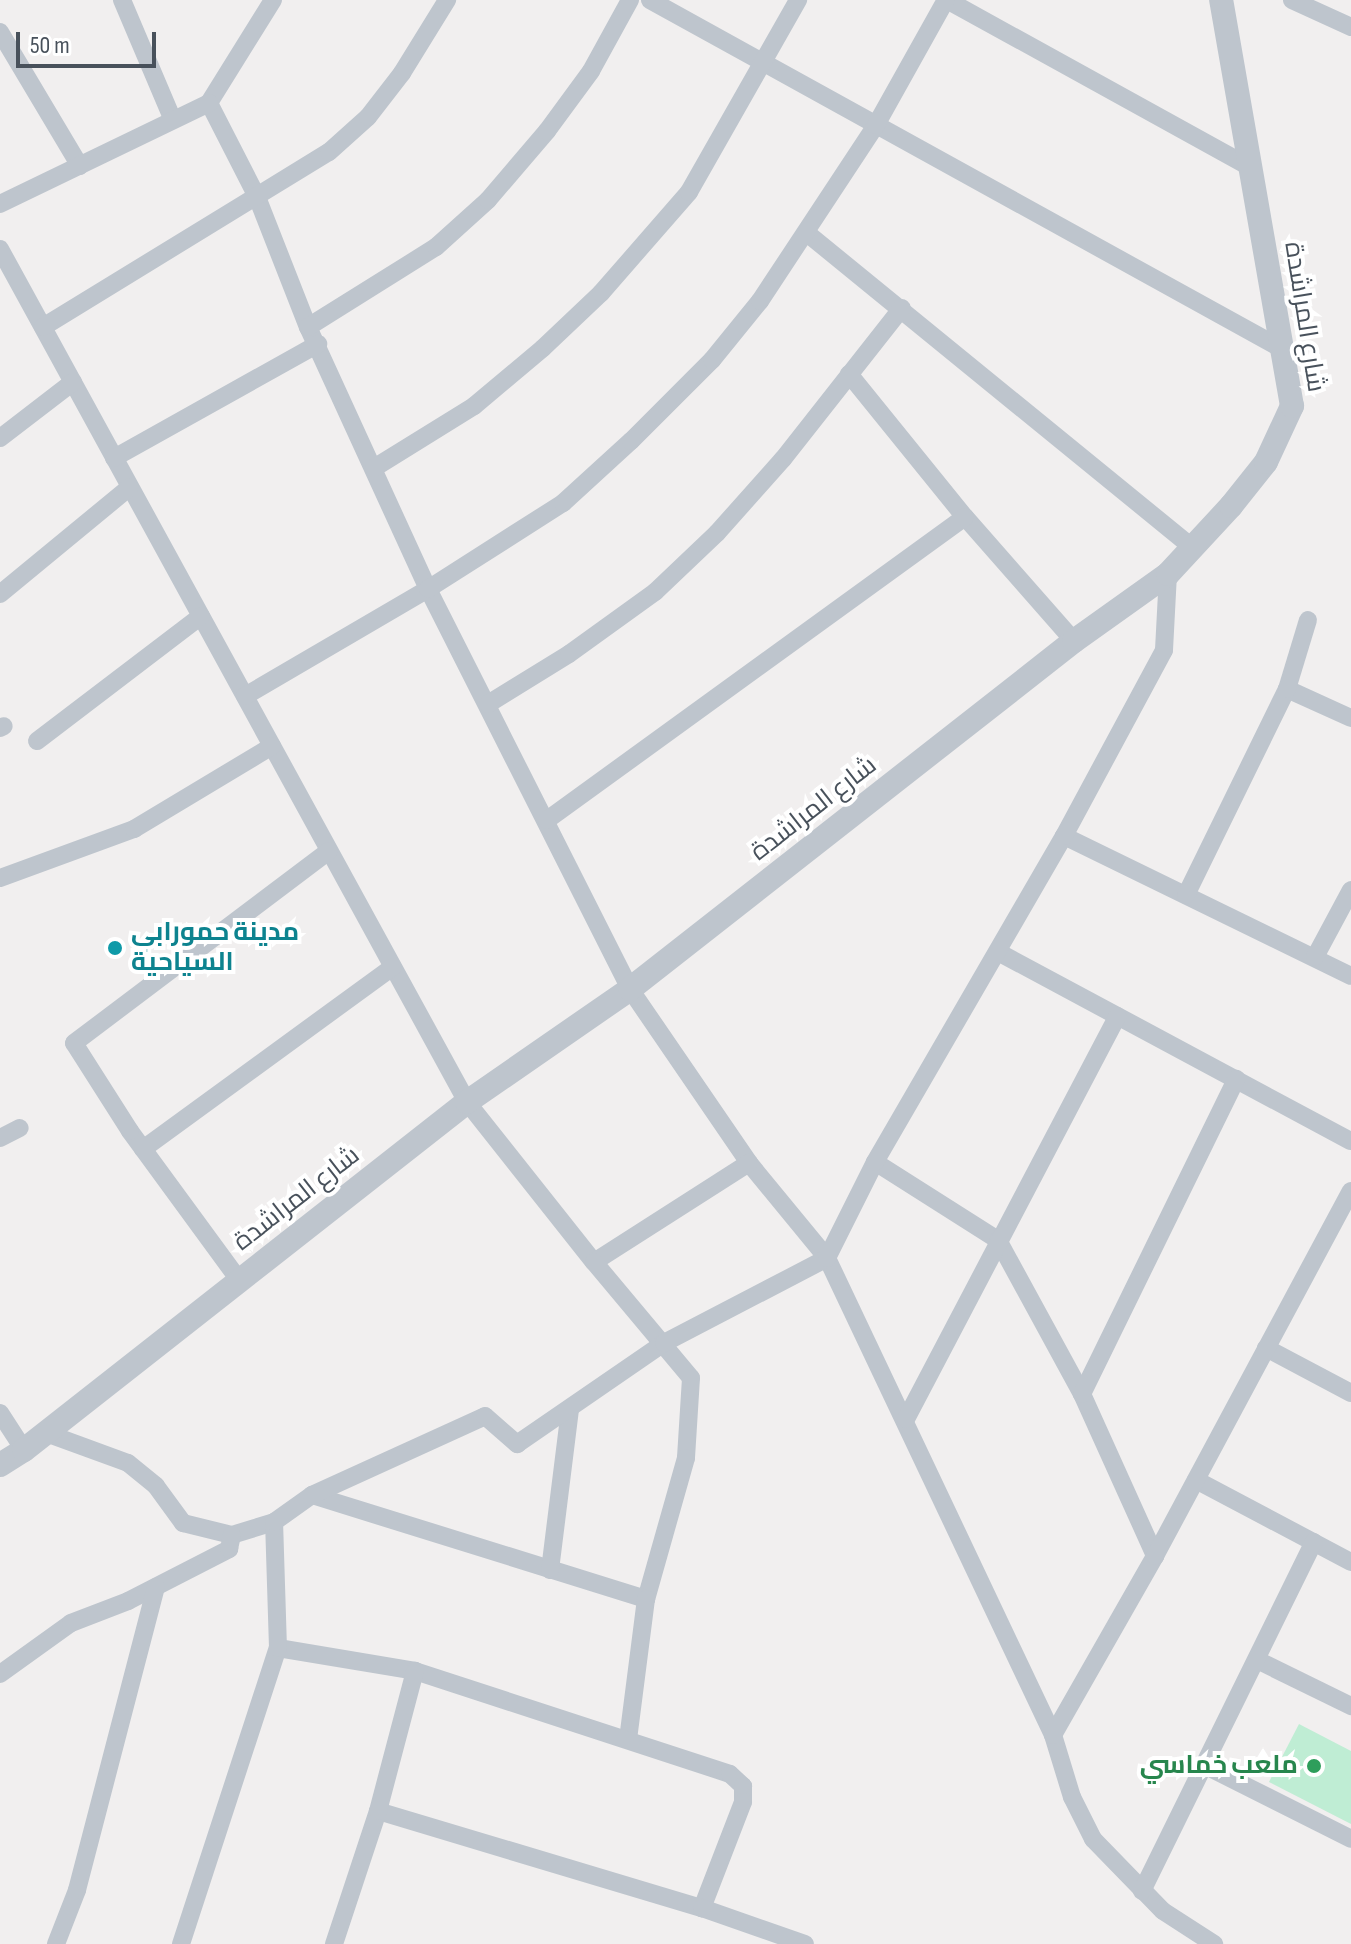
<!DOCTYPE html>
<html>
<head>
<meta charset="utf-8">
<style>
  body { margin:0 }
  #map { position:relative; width:1351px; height:1944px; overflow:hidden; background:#f1efef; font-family:"Sofia Sans Condensed",Cairo,sans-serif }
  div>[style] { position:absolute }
  .green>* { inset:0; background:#bfedd4 }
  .minor>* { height:18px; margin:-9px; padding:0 9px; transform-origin:9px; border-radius:9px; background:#bec5cd }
  .tertiary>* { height:24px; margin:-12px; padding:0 12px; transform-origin:12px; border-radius:12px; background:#bec5cd }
  .dots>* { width:22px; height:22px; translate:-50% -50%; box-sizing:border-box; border:4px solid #fff; border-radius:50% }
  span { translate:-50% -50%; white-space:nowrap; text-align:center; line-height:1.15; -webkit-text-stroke:8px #fff; paint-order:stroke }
  .street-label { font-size:26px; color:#48515b }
  .culture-label { font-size:26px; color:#0d838f; font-weight:700 }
  .left { translate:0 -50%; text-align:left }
  .leisure-label { font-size:26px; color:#27864d; font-weight:700 }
  .right { translate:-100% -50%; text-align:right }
  .scale { position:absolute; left:16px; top:32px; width:140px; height:36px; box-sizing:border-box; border:4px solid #48515b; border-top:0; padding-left:10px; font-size:24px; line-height:28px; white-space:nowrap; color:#48515b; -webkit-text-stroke:6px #fff; paint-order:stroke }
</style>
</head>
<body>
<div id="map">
  <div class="green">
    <div style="clip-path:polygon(1299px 1724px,1351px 1751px,1351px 1824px,1269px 1782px)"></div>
  </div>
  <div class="minor">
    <div style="left:122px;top:0;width:130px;rotate:67deg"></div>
    <div style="left:273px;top:0;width:121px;rotate:121.9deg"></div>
    <div style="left:209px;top:103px;width:106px;rotate:62.9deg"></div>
    <div style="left:257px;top:197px;width:140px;rotate:68.6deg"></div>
    <div style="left:308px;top:327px;width:288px;rotate:65.4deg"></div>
    <div style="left:428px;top:589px;width:448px;rotate:63.2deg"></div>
    <div style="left:630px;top:989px;width:211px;rotate:55.6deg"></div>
    <div style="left:749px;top:1163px;width:123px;rotate:50.6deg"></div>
    <div style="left:827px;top:1258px;width:528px;rotate:64.65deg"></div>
    <div style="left:1053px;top:1735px;width:65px;rotate:73deg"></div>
    <div style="left:1072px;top:1797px;width:47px;rotate:63.4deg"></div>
    <div style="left:1093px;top:1839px;width:100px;rotate:45.8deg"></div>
    <div style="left:1163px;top:1911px;width:61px;rotate:32.9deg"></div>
    <div style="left:650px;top:0;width:724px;rotate:28.9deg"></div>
    <div style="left:947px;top:0;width:347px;rotate:28.9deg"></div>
    <div style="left:1292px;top:0;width:65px;rotate:24.6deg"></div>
    <div style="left:0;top:32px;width:156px;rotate:59.2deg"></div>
    <div style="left:0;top:204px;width:232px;rotate:-25.8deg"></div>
    <div style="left:808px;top:234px;width:494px;rotate:39.2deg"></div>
    <div style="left:0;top:249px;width:972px;rotate:61.3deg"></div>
    <div style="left:467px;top:1102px;width:204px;rotate:51.6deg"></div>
    <div style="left:594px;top:1262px;width:184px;rotate:-32.6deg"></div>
    <div style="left:43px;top:327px;width:335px;rotate:-31.5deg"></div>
    <div style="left:329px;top:152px;width:52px;rotate:-41.9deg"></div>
    <div style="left:368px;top:117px;width:56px;rotate:-52.3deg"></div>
    <div style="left:402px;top:73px;width:86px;rotate:-58.3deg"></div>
    <div style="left:308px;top:327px;width:151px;rotate:-32deg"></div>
    <div style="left:436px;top:247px;width:70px;rotate:-42.1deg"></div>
    <div style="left:488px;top:200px;width:91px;rotate:-49.5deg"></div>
    <div style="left:547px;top:131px;width:74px;rotate:-53.7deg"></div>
    <div style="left:591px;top:71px;width:81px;rotate:-61.2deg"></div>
    <div style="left:849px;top:374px;width:184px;rotate:51deg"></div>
    <div style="left:965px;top:517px;width:165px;rotate:48.7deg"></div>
    <div style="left:0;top:438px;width:92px;rotate:-37.5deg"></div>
    <div style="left:114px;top:458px;width:234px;rotate:-29.2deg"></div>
    <div style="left:374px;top:468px;width:118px;rotate:-31.8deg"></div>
    <div style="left:474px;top:406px;width:90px;rotate:-40deg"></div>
    <div style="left:543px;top:348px;width:80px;rotate:-43.5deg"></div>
    <div style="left:601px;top:293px;width:134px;rotate:-48.9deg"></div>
    <div style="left:689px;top:192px;width:221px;rotate:-60.4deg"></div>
    <div style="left:0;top:594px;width:168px;rotate:-39.5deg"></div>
    <div style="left:1287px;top:689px;width:70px;rotate:24.4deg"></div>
    <div style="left:245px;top:696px;width:212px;rotate:-30.3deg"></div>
    <div style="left:428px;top:589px;width:160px;rotate:-32.5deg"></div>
    <div style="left:563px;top:503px;width:92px;rotate:-42.4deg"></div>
    <div style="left:631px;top:441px;width:115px;rotate:-45deg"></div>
    <div style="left:712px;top:360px;width:76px;rotate:-50.9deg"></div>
    <div style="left:760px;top:301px;width:211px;rotate:-56.6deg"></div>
    <div style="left:876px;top:125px;width:143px;rotate:-60.8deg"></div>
    <div style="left:488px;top:704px;width:95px;rotate:-31.7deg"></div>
    <div style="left:569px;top:654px;width:106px;rotate:-35.8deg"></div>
    <div style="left:655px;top:592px;width:86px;rotate:-43.6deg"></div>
    <div style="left:717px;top:533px;width:99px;rotate:-48.3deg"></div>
    <div style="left:783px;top:459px;width:192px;rotate:-51.8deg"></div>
    <div style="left:0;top:728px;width:4px;rotate:-27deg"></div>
    <div style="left:37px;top:741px;width:206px;rotate:-37.3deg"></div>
    <div style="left:547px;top:820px;width:516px;rotate:-35.94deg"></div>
    <div style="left:1064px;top:836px;width:319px;rotate:26deg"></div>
    <div style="left:0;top:878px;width:143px;rotate:-20.1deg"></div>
    <div style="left:134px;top:829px;width:161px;rotate:-31deg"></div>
    <div style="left:1186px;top:895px;width:229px;rotate:-63.9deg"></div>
    <div style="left:1287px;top:689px;width:72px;rotate:-73.1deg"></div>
    <div style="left:998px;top:952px;width:400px;rotate:28.2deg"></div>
    <div style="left:1315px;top:957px;width:76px;rotate:-61.8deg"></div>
    <div style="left:0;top:1138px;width:22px;rotate:-27deg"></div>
    <div style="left:143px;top:1149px;width:309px;rotate:-36.1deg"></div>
    <div style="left:875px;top:1162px;width:146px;rotate:32.4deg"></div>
    <div style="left:998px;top:1240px;width:175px;rotate:61.4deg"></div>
    <div style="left:1082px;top:1394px;width:178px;rotate:65.7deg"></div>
    <div style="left:594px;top:1262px;width:151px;rotate:50.1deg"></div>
    <div style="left:691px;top:1378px;width:80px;rotate:93.6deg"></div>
    <div style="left:686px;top:1458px;width:147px;rotate:105.8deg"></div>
    <div style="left:239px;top:1280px;width:185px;rotate:-126.2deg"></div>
    <div style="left:130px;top:1131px;width:104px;rotate:-122.5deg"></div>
    <div style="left:74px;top:1043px;width:319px;rotate:-37deg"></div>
    <div style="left:1266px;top:1348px;width:96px;rotate:27.9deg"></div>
    <div style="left:1082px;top:1394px;width:351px;rotate:-63.9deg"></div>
    <div style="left:0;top:1413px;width:44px;rotate:57deg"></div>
    <div style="left:906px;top:1419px;width:455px;rotate:-62.3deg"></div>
    <div style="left:46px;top:1433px;width:87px;rotate:20.1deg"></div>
    <div style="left:128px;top:1463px;width:36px;rotate:39deg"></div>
    <div style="left:156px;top:1486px;width:46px;rotate:53.9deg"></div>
    <div style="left:183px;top:1523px;width:50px;rotate:13.8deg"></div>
    <div style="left:232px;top:1535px;width:44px;rotate:-17.2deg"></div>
    <div style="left:1196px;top:1480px;width:175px;rotate:27.9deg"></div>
    <div style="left:312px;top:1495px;width:350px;rotate:17.3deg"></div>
    <div style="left:646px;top:1599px;width:141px;rotate:97.3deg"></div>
    <div style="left:550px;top:1570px;width:162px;rotate:-82.9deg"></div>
    <div style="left:278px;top:1648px;width:139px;rotate:9.5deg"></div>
    <div style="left:415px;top:1671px;width:331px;rotate:18.1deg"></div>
    <div style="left:730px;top:1774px;width:18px;rotate:43deg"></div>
    <div style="left:743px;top:1786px;width:16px;rotate:90deg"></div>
    <div style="left:743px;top:1802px;width:114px;rotate:111.1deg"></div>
    <div style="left:1257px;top:1660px;width:105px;rotate:26.1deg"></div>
    <div style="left:0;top:1674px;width:87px;rotate:-35.7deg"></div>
    <div style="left:71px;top:1623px;width:61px;rotate:-21.1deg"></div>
    <div style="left:128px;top:1601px;width:114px;rotate:-27.2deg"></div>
    <div style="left:229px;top:1549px;width:14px;rotate:-78deg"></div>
    <div style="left:1053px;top:1735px;width:206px;rotate:-60.3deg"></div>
    <div style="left:1155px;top:1556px;width:414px;rotate:-61.8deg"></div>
    <div style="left:1206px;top:1766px;width:162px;rotate:26.7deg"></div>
    <div style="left:378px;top:1811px;width:338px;rotate:16.7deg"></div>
    <div style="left:702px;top:1908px;width:109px;rotate:19.3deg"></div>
    <div style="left:1142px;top:1891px;width:389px;rotate:-63.8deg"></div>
    <div style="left:56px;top:1944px;width:58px;rotate:-68.7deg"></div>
    <div style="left:77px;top:1890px;width:313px;rotate:-75.4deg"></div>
    <div style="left:181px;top:1944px;width:311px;rotate:-71.9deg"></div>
    <div style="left:278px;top:1648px;width:126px;rotate:-91.8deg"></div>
    <div style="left:274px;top:1522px;width:47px;rotate:-35.4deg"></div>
    <div style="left:312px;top:1495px;width:190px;rotate:-24.5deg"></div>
    <div style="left:485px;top:1416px;width:43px;rotate:41.2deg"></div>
    <div style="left:517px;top:1444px;width:178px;rotate:-34.5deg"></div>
    <div style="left:664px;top:1343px;width:184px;rotate:-27.5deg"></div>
    <div style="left:827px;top:1258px;width:107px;rotate:-63.4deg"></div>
    <div style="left:875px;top:1162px;width:377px;rotate:-59.9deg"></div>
    <div style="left:1064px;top:836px;width:211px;rotate:-61.7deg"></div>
    <div style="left:1164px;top:650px;width:76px;rotate:-87deg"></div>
    <div style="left:334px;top:1944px;width:140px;rotate:-71.7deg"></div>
    <div style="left:378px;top:1811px;width:145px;rotate:-75.2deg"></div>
  </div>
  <div class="tertiary">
    <div style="left:0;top:1465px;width:28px;rotate:-32deg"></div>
    <div style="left:24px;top:1450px;width:563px;rotate:-38.15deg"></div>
    <div style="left:467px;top:1102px;width:198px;rotate:-34.7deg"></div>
    <div style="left:630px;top:989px;width:564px;rotate:-38.09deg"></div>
    <div style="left:1074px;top:641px;width:115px;rotate:-35.5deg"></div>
    <div style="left:1168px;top:574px;width:93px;rotate:-47.2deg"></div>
    <div style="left:1231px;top:506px;width:56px;rotate:-51.5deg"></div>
    <div style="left:1266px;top:462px;width:62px;rotate:-65.1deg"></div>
    <div style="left:1292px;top:406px;width:412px;rotate:-99.9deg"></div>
  </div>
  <div class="dots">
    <div style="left:115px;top:948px;background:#0f9aa8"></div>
    <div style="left:1314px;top:1766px;background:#2e9e5b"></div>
  </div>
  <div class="street-label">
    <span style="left:1304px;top:317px;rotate:81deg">شارع المراشدة</span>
    <span style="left:814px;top:809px;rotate:-38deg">شارع المراشدة</span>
    <span style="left:297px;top:1199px;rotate:-38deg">شارع المراشدة</span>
  </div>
  <div class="culture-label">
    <span class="left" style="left:131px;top:948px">مدينة حمورابي<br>السياحية</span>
  </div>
  <div class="leisure-label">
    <span class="right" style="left:1298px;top:1766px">ملعب خماسي</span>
  </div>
  <div class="scale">50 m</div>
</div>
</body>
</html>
